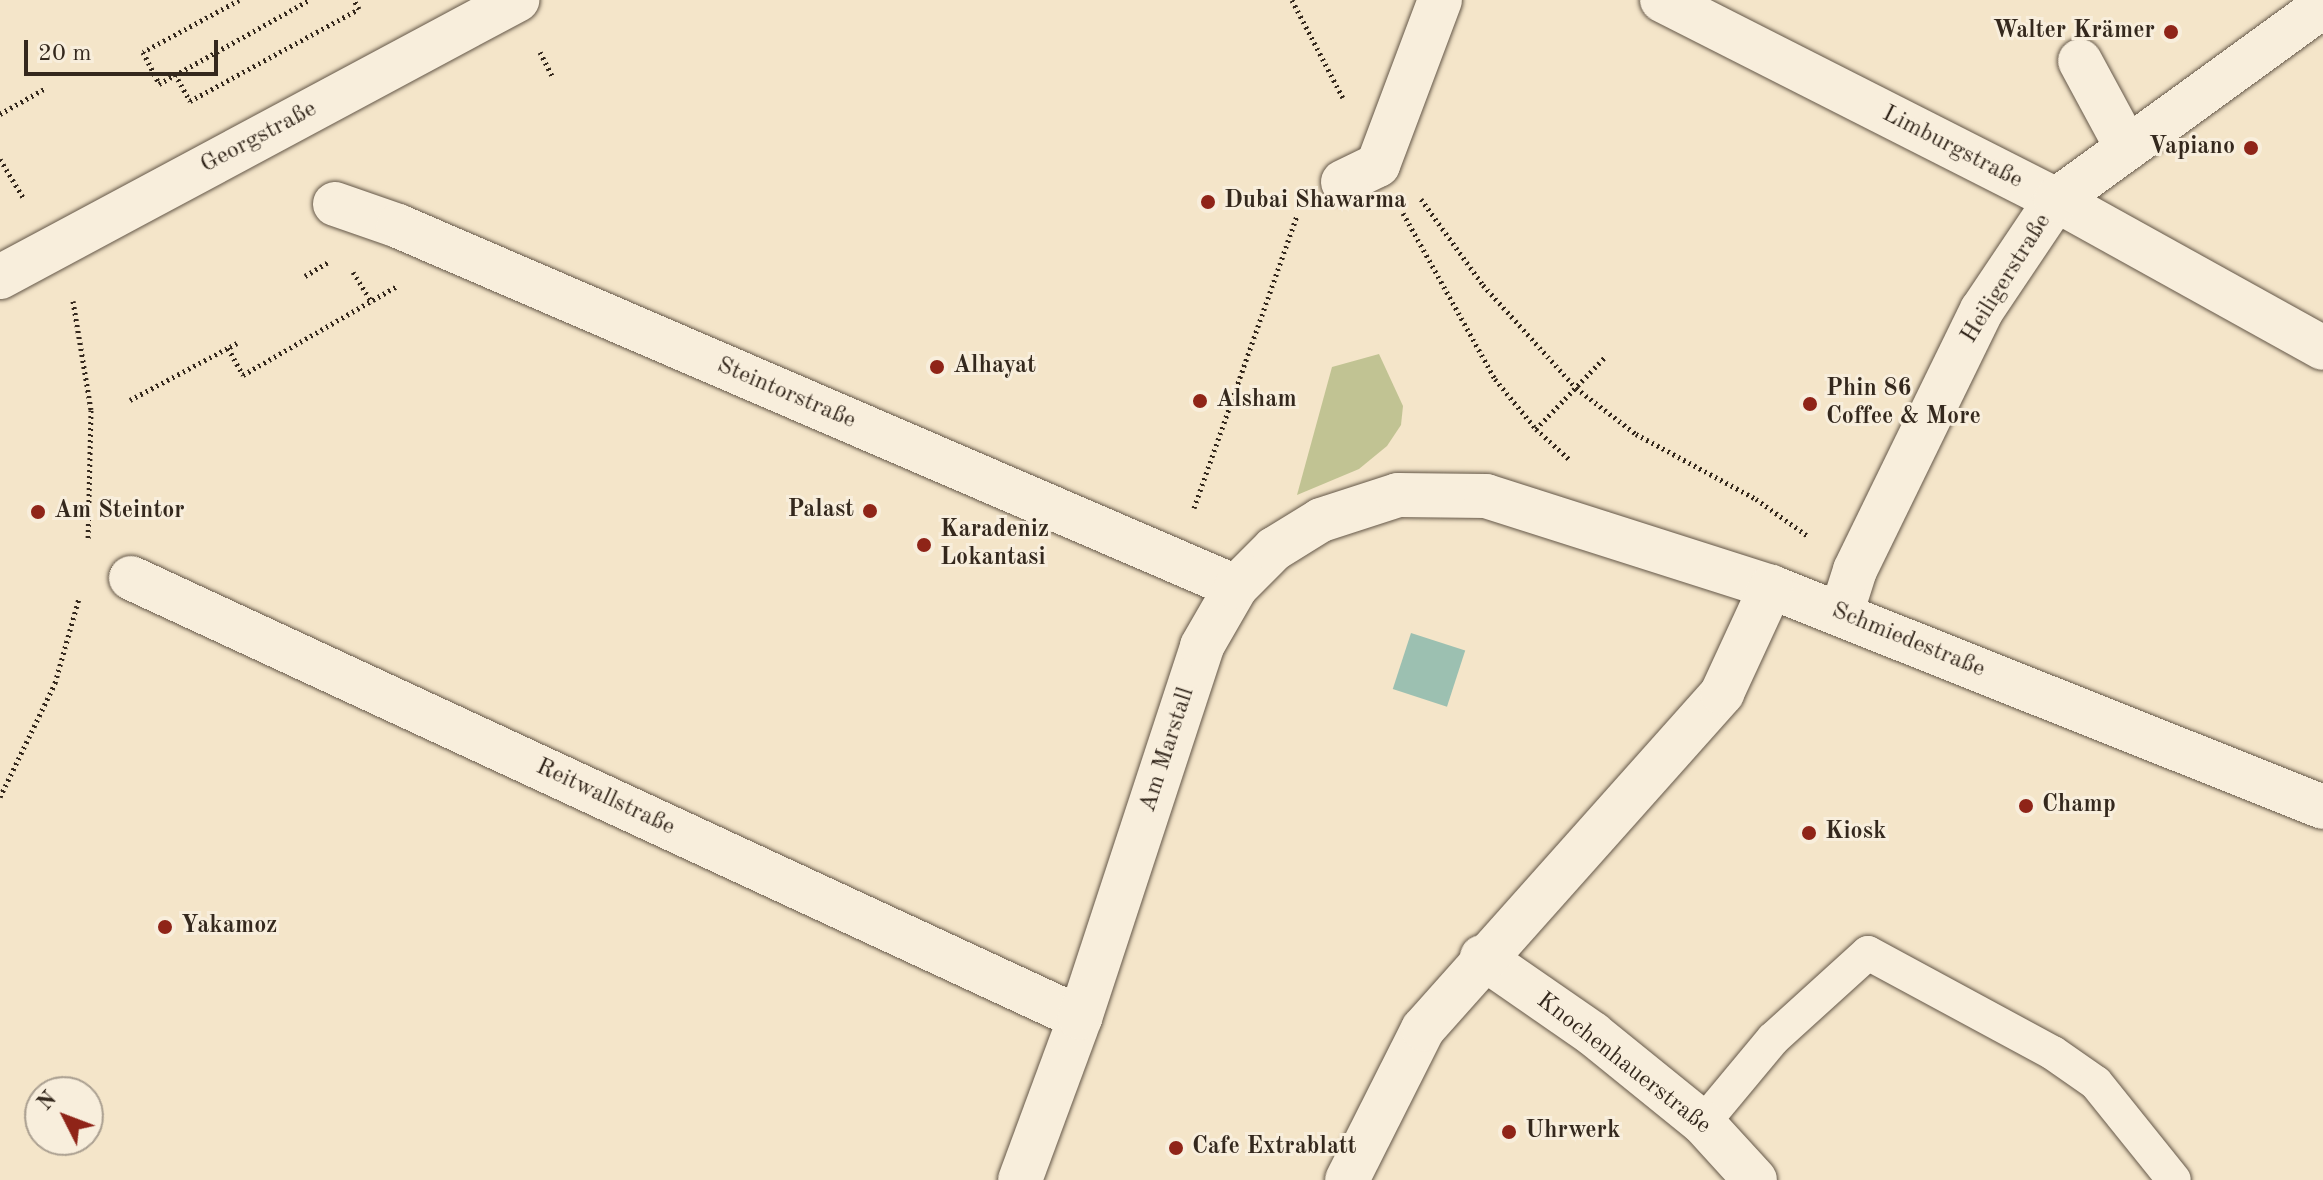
<!DOCTYPE html>
<html>
<head>
<meta charset="utf-8">
<style>
  body { margin:0 }
  #map { position:relative; width:2323px; height:1180px; overflow:hidden; background:#f4e5c9; font-family:"Old Standard TT",serif }
  div>[style] { position:absolute }
  .green>* { inset:0; background:#c1c393 }
  .water>* { inset:0; background:#9cc0b1; transform-origin:0 0 }
  .path>* { height:5px; margin-top:-2.5px; transform-origin:0; background:repeating-linear-gradient(90deg,#34281d 0 2px,transparent 0 6px) }
  .roads { filter:drop-shadow(0 0 2px #645748) drop-shadow(0 0 2px #645748) }
  .service>* { height:34px; margin:-17px; padding:0 17px; transform-origin:17px; border-radius:17px; background:#f8eedc }
  .pedestrian>* { height:44px; margin:-22px; padding:0 22px; transform-origin:22px; border-radius:22px; background:#f8eedc }
  .minor>* { height:44px; margin:-22px; padding:0 22px; transform-origin:22px; border-radius:22px; background:#f8eedc }
  .dots>* { width:22px; height:22px; translate:-50% -50%; box-sizing:border-box; border:4px solid #f8eedc; border-radius:50% }
  span { translate:-50% -50%; white-space:nowrap; text-align:center; line-height:1.15; -webkit-text-stroke:6px #f8eedc; paint-order:stroke }
  .poi-label { font-size:24px; color:#34281d; font-weight:700 }
  .right { translate:-100% -50%; text-align:right }
  .left { translate:0 -50%; text-align:left }
  .street-label { font-size:24px; color:#34281d }
  .north { position:absolute; left:24px; top:1076px; width:80px; height:80px; box-sizing:border-box; background:#f8eedc; border:2px solid #aa9f90; border-radius:50%; rotate:312deg; font-size:22px; font-weight:700; line-height:32px; text-align:center; color:#34281d }
  .north::after { content:''; display:block; margin:auto; width:28px; height:36px; background:#8f2418; clip-path:polygon(50% 0,100% 100%,50% 72%,0 100%) }
  .scale { position:absolute; left:24px; top:40px; width:194px; height:36px; box-sizing:border-box; border:4px solid #34281d; border-top:0; padding-left:10px; font-size:24px; line-height:28px; white-space:nowrap; color:#34281d; -webkit-text-stroke:6px #f8eedc; paint-order:stroke }
</style>
</head>
<body>
<div id="map">
  <div class="green">
    <div style="clip-path:polygon(1379px 354px,1403px 406px,1401px 425px,1387px 446px,1359px 469px,1297px 495px,1332px 367px)"></div>
  </div>
  <div class="water">
    <div style="left:1411px;top:633px;width:57px;height:59px;rotate:18deg"></div>
  </div>
  <div class="path">
    <div style="left:239px;top:0;width:109px;rotate:151.6deg"></div>
    <div style="left:143px;top:52px;width:36px;rotate:63deg"></div>
    <div style="left:159px;top:84px;width:172px;rotate:-29.2deg"></div>
    <div style="left:1292px;top:0;width:110px;rotate:62.5deg"></div>
    <div style="left:540px;top:52px;width:27px;rotate:63deg"></div>
    <div style="left:175px;top:74px;width:31px;rotate:61deg"></div>
    <div style="left:190px;top:101px;width:192px;rotate:-28.6deg"></div>
    <div style="left:359px;top:9px;width:10px;rotate:-119deg"></div>
    <div style="left:0;top:114px;width:51px;rotate:-29.6deg"></div>
    <div style="left:0;top:159px;width:47px;rotate:59deg"></div>
    <div style="left:1421px;top:199px;width:106px;rotate:54.2deg"></div>
    <div style="left:1483px;top:285px;width:139px;rotate:47.9deg"></div>
    <div style="left:1576px;top:388px;width:76px;rotate:37.5deg"></div>
    <div style="left:1636px;top:434px;width:136px;rotate:28.4deg"></div>
    <div style="left:1756px;top:499px;width:65px;rotate:35.6deg"></div>
    <div style="left:1403px;top:213px;width:190px;rotate:61deg"></div>
    <div style="left:1495px;top:379px;width:65px;rotate:50.6deg"></div>
    <div style="left:1536px;top:429px;width:47px;rotate:42.4deg"></div>
    <div style="left:353px;top:272px;width:36px;rotate:58deg"></div>
    <div style="left:305px;top:276px;width:27px;rotate:-31deg"></div>
    <div style="left:73px;top:301px;width:110px;rotate:80.6deg"></div>
    <div style="left:91px;top:410px;width:131px;rotate:91.3deg"></div>
    <div style="left:237px;top:343px;width:10px;rotate:151deg"></div>
    <div style="left:228px;top:348px;width:31px;rotate:61deg"></div>
    <div style="left:243px;top:375px;width:178px;rotate:-30deg"></div>
    <div style="left:130px;top:400px;width:111px;rotate:-28deg"></div>
    <div style="left:1536px;top:429px;width:101px;rotate:-46.2deg"></div>
    <div style="left:1194px;top:508px;width:310px;rotate:-70.6deg"></div>
    <div style="left:0;top:797px;width:127px;rotate:-64.2deg"></div>
    <div style="left:55px;top:683px;width:88px;rotate:-74.2deg"></div>
  </div>
  <div class="roads">
    <div class="service">
      <div style="left:1703px;top:1123px;width:109px;rotate:-50.2deg"></div>
      <div style="left:1773px;top:1039px;width:128px;rotate:-42.2deg"></div>
      <div style="left:1868px;top:953px;width:210px;rotate:28.4deg"></div>
      <div style="left:2053px;top:1053px;width:52px;rotate:34.9deg"></div>
      <div style="left:2096px;top:1083px;width:124px;rotate:51.2deg"></div>
    </div>
    <div class="pedestrian">
      <div style="left:1662px;top:0;width:442px;rotate:26.9deg"></div>
      <div style="left:2056px;top:200px;width:305px;rotate:29deg"></div>
      <div style="left:2080px;top:61px;width:99px;rotate:61.6deg"></div>
      <div style="left:1343px;top:182px;width:39px;rotate:-26deg"></div>
      <div style="left:1378px;top:165px;width:176px;rotate:-69.4deg"></div>
      <div style="left:0;top:277px;width:587px;rotate:-28.18deg"></div>
      <div style="left:131px;top:578px;width:1046px;rotate:24.87deg"></div>
      <div style="left:1841px;top:614px;width:46px;rotate:-72.3deg"></div>
      <div style="left:1855px;top:570px;width:289px;rotate:-64deg"></div>
      <div style="left:1982px;top:310px;width:133px;rotate:-56.1deg"></div>
      <div style="left:2056px;top:200px;width:330px;rotate:-36deg"></div>
    </div>
    <div class="minor">
      <div style="left:335px;top:204px;width:67px;rotate:19.2deg"></div>
      <div style="left:398px;top:226px;width:912px;rotate:23.31deg"></div>
      <div style="left:1482px;top:957px;width:135px;rotate:34.7deg"></div>
      <div style="left:1593px;top:1034px;width:141px;rotate:39deg"></div>
      <div style="left:1703px;top:1123px;width:77px;rotate:47.6deg"></div>
      <div style="left:1020px;top:1180px;width:173px;rotate:-69.7deg"></div>
      <div style="left:1080px;top:1018px;width:391px;rotate:-71.8deg"></div>
      <div style="left:1202px;top:646px;width:68px;rotate:-60deg"></div>
      <div style="left:1236px;top:587px;width:54px;rotate:-45deg"></div>
      <div style="left:1274px;top:549px;width:55px;rotate:-31.7deg"></div>
      <div style="left:1321px;top:520px;width:81px;rotate:-18deg"></div>
      <div style="left:1398px;top:495px;width:88px;rotate:0.7deg"></div>
      <div style="left:1486px;top:496px;width:299px;rotate:17.7deg"></div>
      <div style="left:1771px;top:587px;width:594px;rotate:21.73deg"></div>
      <div style="left:1347px;top:1180px;width:169px;rotate:-63.3deg"></div>
      <div style="left:1423px;top:1029px;width:450px;rotate:-48.3deg"></div>
      <div style="left:1722px;top:693px;width:117px;rotate:-65.2deg"></div>
    </div>
  </div>
  <div class="dots">
    <div style="left:2171px;top:32px;background:#8f2418"></div>
    <div style="left:2251px;top:148px;background:#8f2418"></div>
    <div style="left:1208px;top:202px;background:#8f2418"></div>
    <div style="left:937px;top:367px;background:#8f2418"></div>
    <div style="left:1200px;top:401px;background:#8f2418"></div>
    <div style="left:1810px;top:404px;background:#8f2418"></div>
    <div style="left:870px;top:511px;background:#8f2418"></div>
    <div style="left:38px;top:512px;background:#8f2418"></div>
    <div style="left:924px;top:545px;background:#8f2418"></div>
    <div style="left:2026px;top:806px;background:#8f2418"></div>
    <div style="left:1809px;top:833px;background:#8f2418"></div>
    <div style="left:165px;top:927px;background:#8f2418"></div>
    <div style="left:1509px;top:1132px;background:#8f2418"></div>
    <div style="left:1176px;top:1148px;background:#8f2418"></div>
  </div>
  <div class="poi-label">
    <span class="right" style="left:2155px;top:32px">Walter Krämer</span>
    <span class="right" style="left:2235px;top:148px">Vapiano</span>
    <span class="left" style="left:1224px;top:202px">Dubai Shawarma</span>
    <span class="left" style="left:953px;top:367px">Alhayat</span>
    <span class="left" style="left:1826px;top:404px">Phin 86<br>Coffee &amp; More</span>
    <span class="left" style="left:1216px;top:401px">Alsham</span>
    <span class="right" style="left:854px;top:511px">Palast</span>
    <span class="left" style="left:54px;top:512px">Am Steintor</span>
    <span class="left" style="left:940px;top:545px">Karadeniz<br>Lokantasi</span>
    <span class="left" style="left:2042px;top:806px">Champ</span>
    <span class="left" style="left:1825px;top:833px">Kiosk</span>
    <span class="left" style="left:181px;top:927px">Yakamoz</span>
    <span class="left" style="left:1525px;top:1132px">Uhrwerk</span>
    <span class="left" style="left:1192px;top:1148px">Cafe Extrablatt</span>
  </div>
  <div class="street-label">
    <span style="left:259px;top:138px;rotate:-28deg">Georgstraße</span>
    <span style="left:1952px;top:148px;rotate:27deg">Limburgstraße</span>
    <span style="left:2007px;top:279px;rotate:-58deg">Heiligerstraße</span>
    <span style="left:786px;top:394px;rotate:23deg">Steintorstraße</span>
    <span style="left:1908px;top:641px;rotate:22deg">Schmiedestraße</span>
    <span style="left:1168px;top:750px;rotate:-72deg">Am Marstall</span>
    <span style="left:605px;top:798px;rotate:25deg">Reitwallstraße</span>
    <span style="left:1623px;top:1064px;rotate:38deg">Knochenhauerstraße</span>
  </div>
  <div class="north">N</div>
  <div class="scale">20 m</div>
</div>
</body>
</html>
